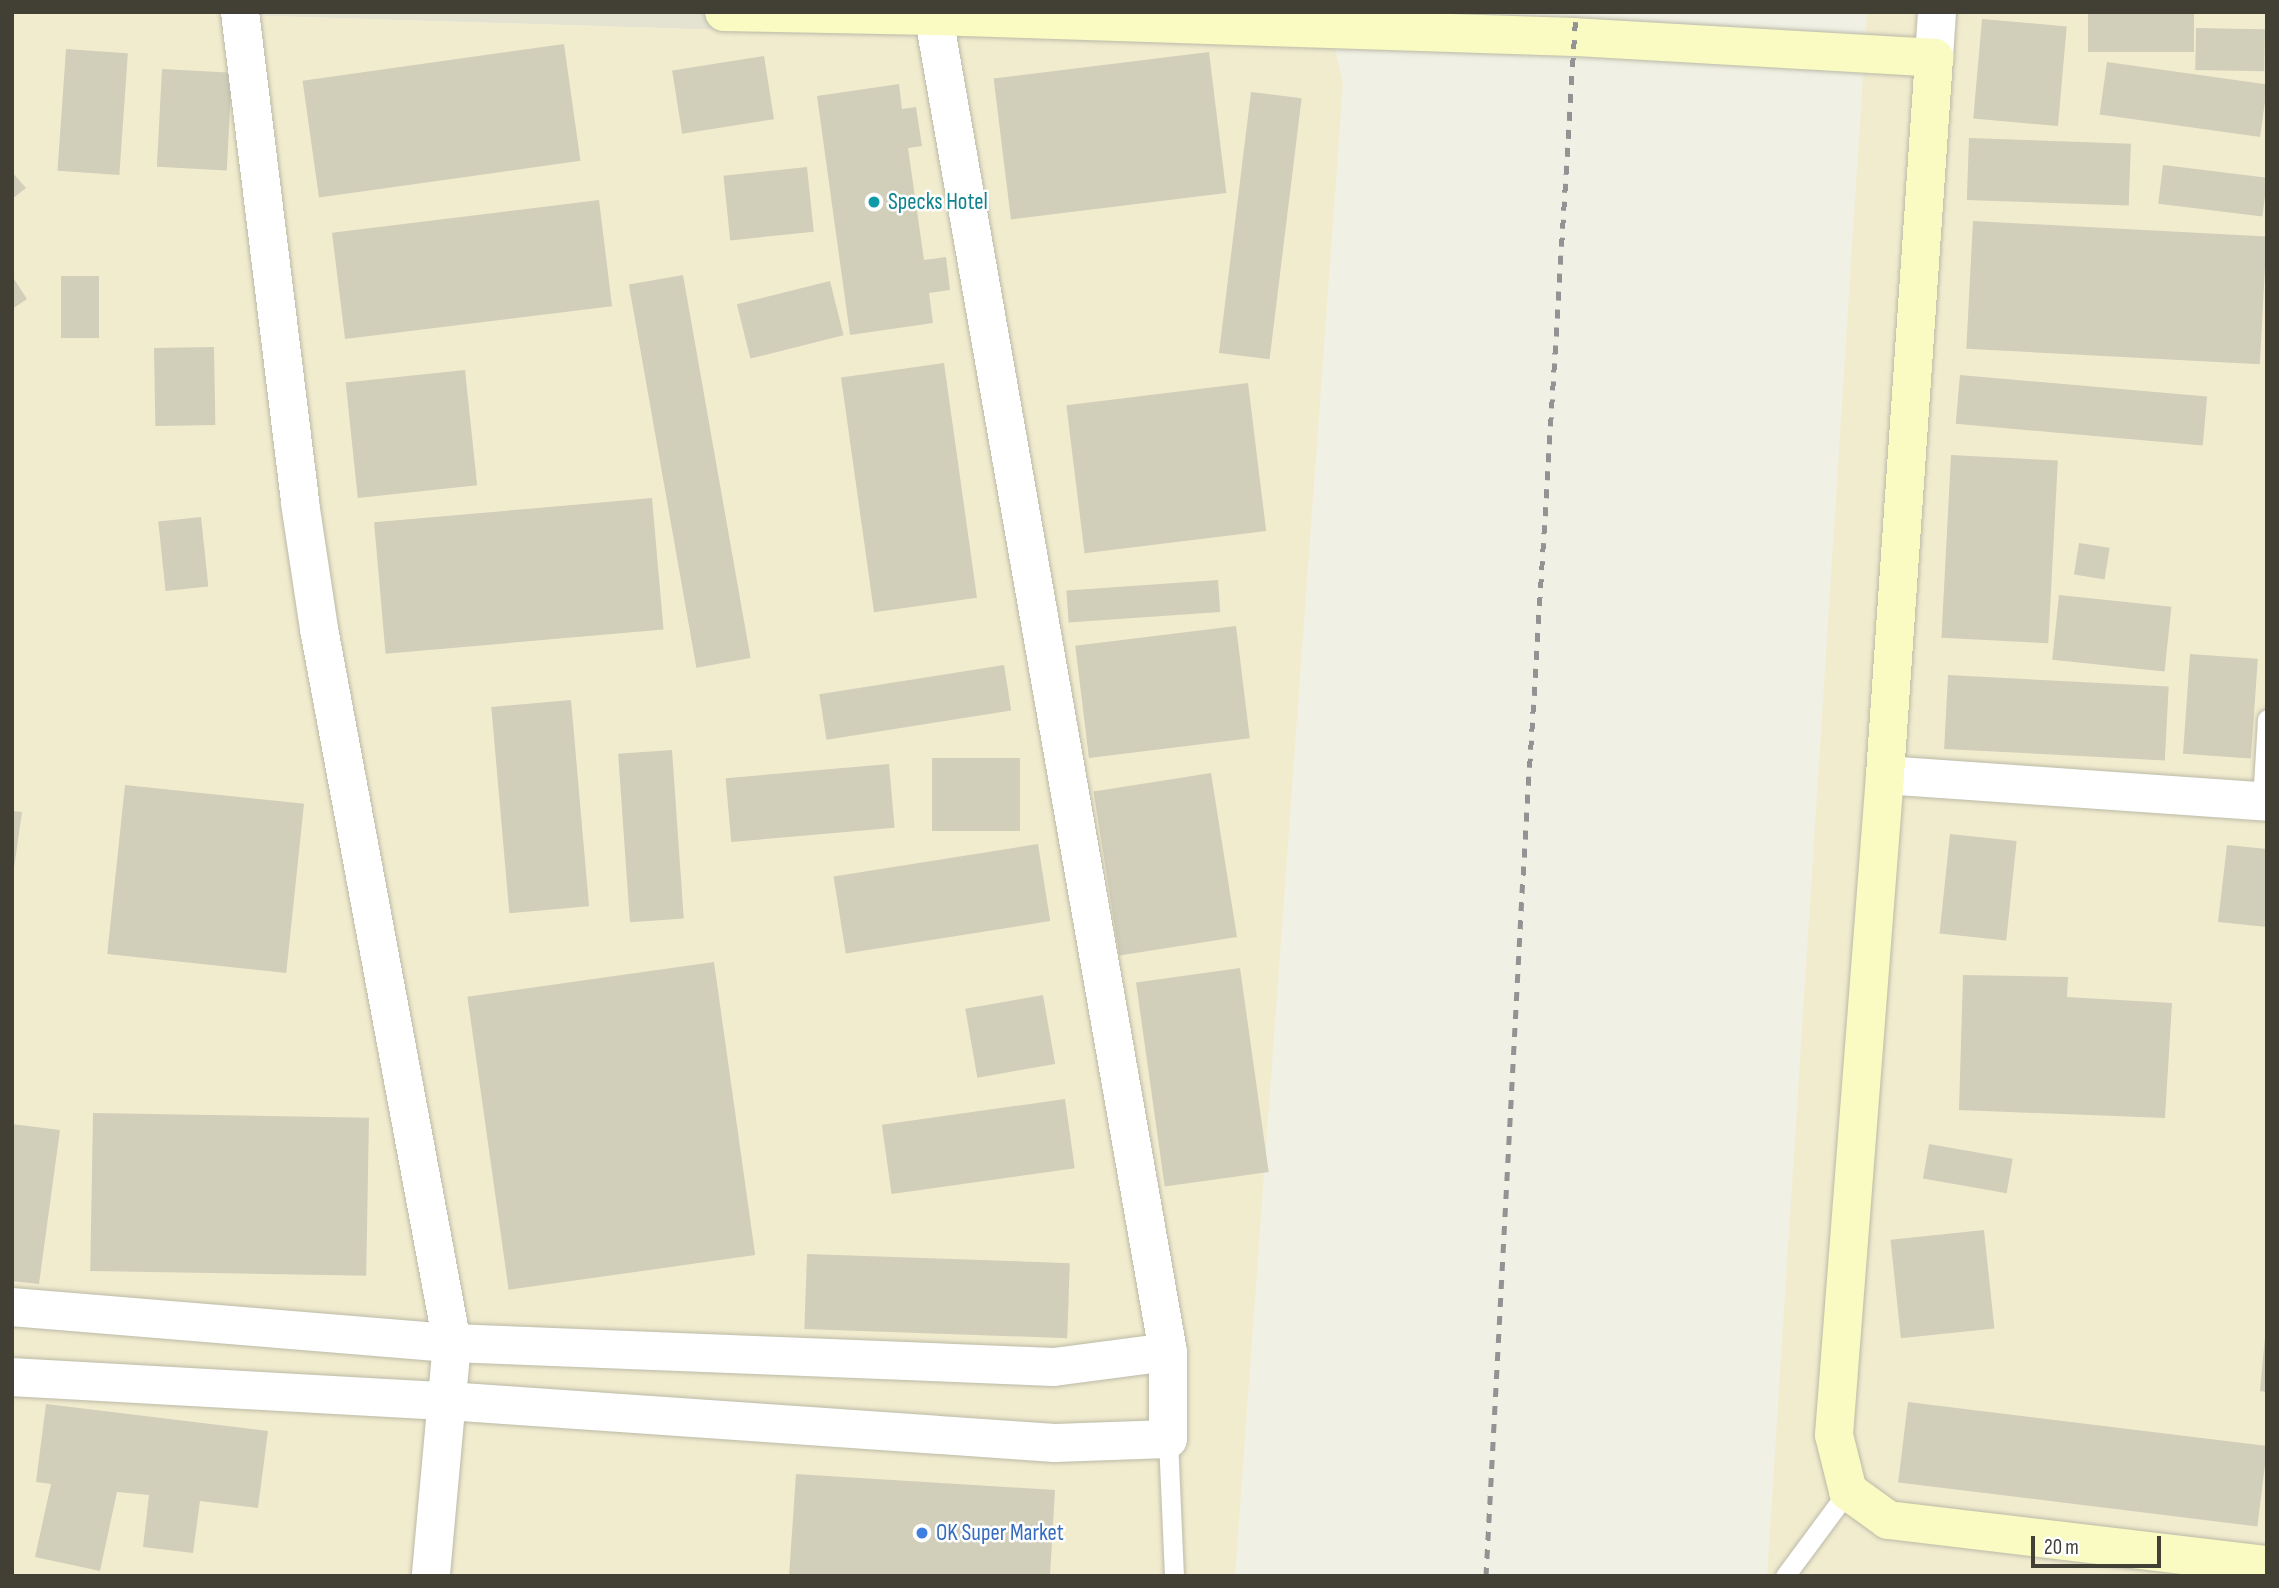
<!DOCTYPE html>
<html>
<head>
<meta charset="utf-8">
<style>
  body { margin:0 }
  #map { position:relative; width:2279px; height:1588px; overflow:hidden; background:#f0f0e4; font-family:"Sofia Sans Condensed",sans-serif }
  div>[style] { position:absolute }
  .residential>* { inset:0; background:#e4e3d2 }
  .commercial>* { inset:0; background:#f2eccf }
  .building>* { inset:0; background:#d1ceba; transform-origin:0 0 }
  .roads { filter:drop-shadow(0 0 2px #bbbaa7) drop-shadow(0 0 2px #bbbaa7) }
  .service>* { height:19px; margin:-9.5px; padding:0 9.5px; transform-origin:9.5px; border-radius:9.5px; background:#fff }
  .minor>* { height:38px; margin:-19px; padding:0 19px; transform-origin:19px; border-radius:19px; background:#fff }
  .secondary>* { height:38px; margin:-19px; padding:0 19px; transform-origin:19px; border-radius:19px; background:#f9fbc3 }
  .rail>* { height:5px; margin-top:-2.5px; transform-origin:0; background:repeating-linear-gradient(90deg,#939393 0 9px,transparent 0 18px) }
  .dots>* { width:19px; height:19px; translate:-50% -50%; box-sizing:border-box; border:4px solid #fff; border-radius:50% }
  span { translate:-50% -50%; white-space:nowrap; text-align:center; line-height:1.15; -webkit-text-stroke:5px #fff; paint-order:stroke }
  .culture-label { font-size:23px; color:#0d838f }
  .left { translate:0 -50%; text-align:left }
  .shop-label { font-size:23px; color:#366cbe }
  .frame { position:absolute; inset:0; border:14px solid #424034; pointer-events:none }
  .scale { position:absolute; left:2031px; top:1536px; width:130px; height:32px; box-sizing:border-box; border:4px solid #424034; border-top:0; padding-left:9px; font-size:21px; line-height:24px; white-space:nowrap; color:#424034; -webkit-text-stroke:5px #fff; paint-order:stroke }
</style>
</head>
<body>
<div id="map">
  <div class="residential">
    <div style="clip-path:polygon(143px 12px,875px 12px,882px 35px)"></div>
  </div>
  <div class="commercial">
    <div style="clip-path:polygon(12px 12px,143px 12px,882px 35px,1327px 12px,1343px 84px,1235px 1576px,12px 1576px)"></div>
    <div style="clip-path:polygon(1867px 12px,2267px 12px,2267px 1576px,1767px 1576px)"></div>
  </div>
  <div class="building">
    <div style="left:2088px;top:12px;width:106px;height:40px"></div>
    <div style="left:1982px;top:19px;width:85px;height:100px;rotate:5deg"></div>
    <div style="left:2196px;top:28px;width:69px;height:42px;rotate:1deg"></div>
    <div style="left:564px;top:44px;width:118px;height:264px;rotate:82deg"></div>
    <div style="left:66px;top:49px;width:62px;height:122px;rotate:4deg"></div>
    <div style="left:1209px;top:52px;width:142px;height:217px;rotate:83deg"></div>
    <div style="left:764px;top:56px;width:64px;height:93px;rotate:81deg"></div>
    <div style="left:2107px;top:62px;width:162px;height:53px;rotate:8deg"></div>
    <div style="left:162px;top:69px;width:70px;height:98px;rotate:3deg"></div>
    <div style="clip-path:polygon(899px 84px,902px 109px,916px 107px,922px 146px,908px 148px,924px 260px,946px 257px,950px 290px,929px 293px,933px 323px,850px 335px,817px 96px)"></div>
    <div style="left:1251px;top:92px;width:51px;height:263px;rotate:7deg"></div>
    <div style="left:1969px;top:138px;width:162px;height:62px;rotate:2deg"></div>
    <div style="left:2163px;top:165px;width:105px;height:39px;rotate:7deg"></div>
    <div style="left:807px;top:167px;width:65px;height:84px;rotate:84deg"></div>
    <div style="clip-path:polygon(12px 172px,26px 188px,12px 199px)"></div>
    <div style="left:599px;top:200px;width:107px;height:269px;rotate:83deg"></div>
    <div style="left:1973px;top:221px;width:294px;height:128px;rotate:3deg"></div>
    <div style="left:683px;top:275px;width:389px;height:55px;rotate:80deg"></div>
    <div style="clip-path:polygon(12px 276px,27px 299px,12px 309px)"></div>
    <div style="left:61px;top:276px;width:38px;height:62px"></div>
    <div style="left:830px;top:281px;width:56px;height:96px;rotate:76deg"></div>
    <div style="left:214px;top:347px;width:78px;height:60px;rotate:89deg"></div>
    <div style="left:944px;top:363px;width:237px;height:104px;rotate:82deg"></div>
    <div style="left:465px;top:370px;width:116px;height:120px;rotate:84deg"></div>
    <div style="left:1960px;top:375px;width:248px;height:49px;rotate:5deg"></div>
    <div style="left:1248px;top:383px;width:149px;height:183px;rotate:83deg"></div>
    <div style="left:1951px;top:455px;width:107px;height:183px;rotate:3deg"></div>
    <div style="left:652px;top:498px;width:132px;height:279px;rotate:85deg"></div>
    <div style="left:201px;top:517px;width:70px;height:43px;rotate:84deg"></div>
    <div style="left:2079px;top:543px;width:31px;height:32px;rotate:9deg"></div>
    <div style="left:1218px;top:580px;width:32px;height:152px;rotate:86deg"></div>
    <div style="left:2059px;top:595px;width:113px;height:65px;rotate:6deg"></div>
    <div style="left:1236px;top:626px;width:113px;height:162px;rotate:83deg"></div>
    <div style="left:2190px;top:654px;width:68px;height:100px;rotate:4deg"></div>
    <div style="left:1004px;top:665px;width:46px;height:187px;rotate:81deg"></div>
    <div style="left:1948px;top:675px;width:221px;height:74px;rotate:3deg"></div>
    <div style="left:571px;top:700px;width:207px;height:80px;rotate:85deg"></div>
    <div style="left:672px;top:750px;width:169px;height:54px;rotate:86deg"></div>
    <div style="left:932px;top:758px;width:88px;height:73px"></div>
    <div style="left:889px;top:764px;width:64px;height:164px;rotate:85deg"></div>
    <div style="left:1211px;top:773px;width:166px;height:119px;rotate:81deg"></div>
    <div style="left:125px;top:785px;width:180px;height:170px;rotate:6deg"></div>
    <div style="clip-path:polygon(12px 811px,22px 812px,14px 868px,12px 868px)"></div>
    <div style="left:1950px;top:834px;width:67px;height:100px;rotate:6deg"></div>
    <div style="left:1038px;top:844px;width:78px;height:207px;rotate:81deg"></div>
    <div style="clip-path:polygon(2227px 845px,2267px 849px,2267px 927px,2218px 922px)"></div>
    <div style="left:714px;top:962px;width:296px;height:249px;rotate:82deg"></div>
    <div style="left:1240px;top:968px;width:206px;height:105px;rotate:82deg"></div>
    <div style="clip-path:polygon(1963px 975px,2068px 977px,2067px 997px,2172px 1003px,2165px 1118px,1959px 1110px)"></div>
    <div style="left:1043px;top:995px;width:70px;height:79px;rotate:80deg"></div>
    <div style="left:1065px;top:1099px;width:70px;height:185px;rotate:82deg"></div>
    <div style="left:93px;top:1113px;width:276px;height:158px;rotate:1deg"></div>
    <div style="clip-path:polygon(12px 1124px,60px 1130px,39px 1284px,12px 1281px)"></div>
    <div style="left:1929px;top:1144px;width:85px;height:35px;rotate:10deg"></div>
    <div style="left:1984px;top:1230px;width:99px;height:94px;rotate:84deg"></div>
    <div style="left:807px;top:1254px;width:263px;height:75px;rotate:2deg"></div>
    <div style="clip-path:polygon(2265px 1337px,2267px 1337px,2267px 1392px,2260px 1391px)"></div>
    <div style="left:1908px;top:1402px;width:362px;height:81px;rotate:7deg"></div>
    <div style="clip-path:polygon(46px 1404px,268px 1431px,258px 1508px,200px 1501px,193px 1553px,143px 1547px,149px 1495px,117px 1492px,100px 1571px,35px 1557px,51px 1484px,36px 1482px)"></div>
    <div style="clip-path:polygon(796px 1474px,1055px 1490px,1050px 1576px,789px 1576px)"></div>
  </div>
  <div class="roads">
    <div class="service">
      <div style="left:2262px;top:801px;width:82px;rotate:-86.5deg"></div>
      <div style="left:1168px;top:1439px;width:137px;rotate:87.5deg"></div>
      <div style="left:1785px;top:1576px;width:106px;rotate:-53.5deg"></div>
    </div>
    <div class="minor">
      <div style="left:240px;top:12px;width:495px;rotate:83deg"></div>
      <div style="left:300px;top:503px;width:127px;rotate:81.4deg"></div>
      <div style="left:319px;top:629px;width:726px;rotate:79.45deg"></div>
      <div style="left:452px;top:1343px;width:234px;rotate:95.2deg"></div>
      <div style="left:1934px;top:58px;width:46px;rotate:-86.3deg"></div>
      <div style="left:1885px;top:775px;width:383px;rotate:4deg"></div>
      <div style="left:12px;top:1307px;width:441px;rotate:4.7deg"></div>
      <div style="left:452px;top:1343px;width:602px;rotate:2.28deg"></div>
      <div style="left:1054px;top:1367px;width:115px;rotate:-7.5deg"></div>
      <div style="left:12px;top:1377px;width:436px;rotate:3.2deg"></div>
      <div style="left:447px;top:1401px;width:609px;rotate:3.95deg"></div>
      <div style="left:1055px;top:1443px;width:113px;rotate:-2deg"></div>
      <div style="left:1168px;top:1439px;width:87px;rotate:-90deg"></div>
      <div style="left:1168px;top:1352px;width:1360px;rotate:-99.95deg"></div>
    </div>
    <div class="secondary">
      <div style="left:724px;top:12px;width:210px;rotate:1.1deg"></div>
      <div style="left:934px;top:16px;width:640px;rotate:1.88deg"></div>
      <div style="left:1574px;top:37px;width:361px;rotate:3.3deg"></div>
      <div style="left:1934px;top:58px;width:719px;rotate:93.91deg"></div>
      <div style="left:1885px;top:775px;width:662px;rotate:94.42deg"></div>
      <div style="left:1834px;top:1435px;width:58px;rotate:76deg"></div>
      <div style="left:1848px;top:1491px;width:49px;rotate:35.9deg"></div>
      <div style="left:1888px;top:1520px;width:382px;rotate:6.8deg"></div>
    </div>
  </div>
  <div class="rail">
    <div style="left:1486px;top:1576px;width:702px;rotate:-86.98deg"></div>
    <div style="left:1523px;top:875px;width:865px;rotate:-86.49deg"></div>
  </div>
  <div class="dots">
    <div style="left:874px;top:202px;background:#0f9aa8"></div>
    <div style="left:922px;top:1533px;background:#3f7fe0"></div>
  </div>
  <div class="culture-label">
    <span class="left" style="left:888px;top:202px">Specks Hotel</span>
  </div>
  <div class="shop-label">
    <span class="left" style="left:936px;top:1533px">OK Super Market</span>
  </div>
  <div class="frame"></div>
  <div class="scale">20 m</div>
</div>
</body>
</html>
